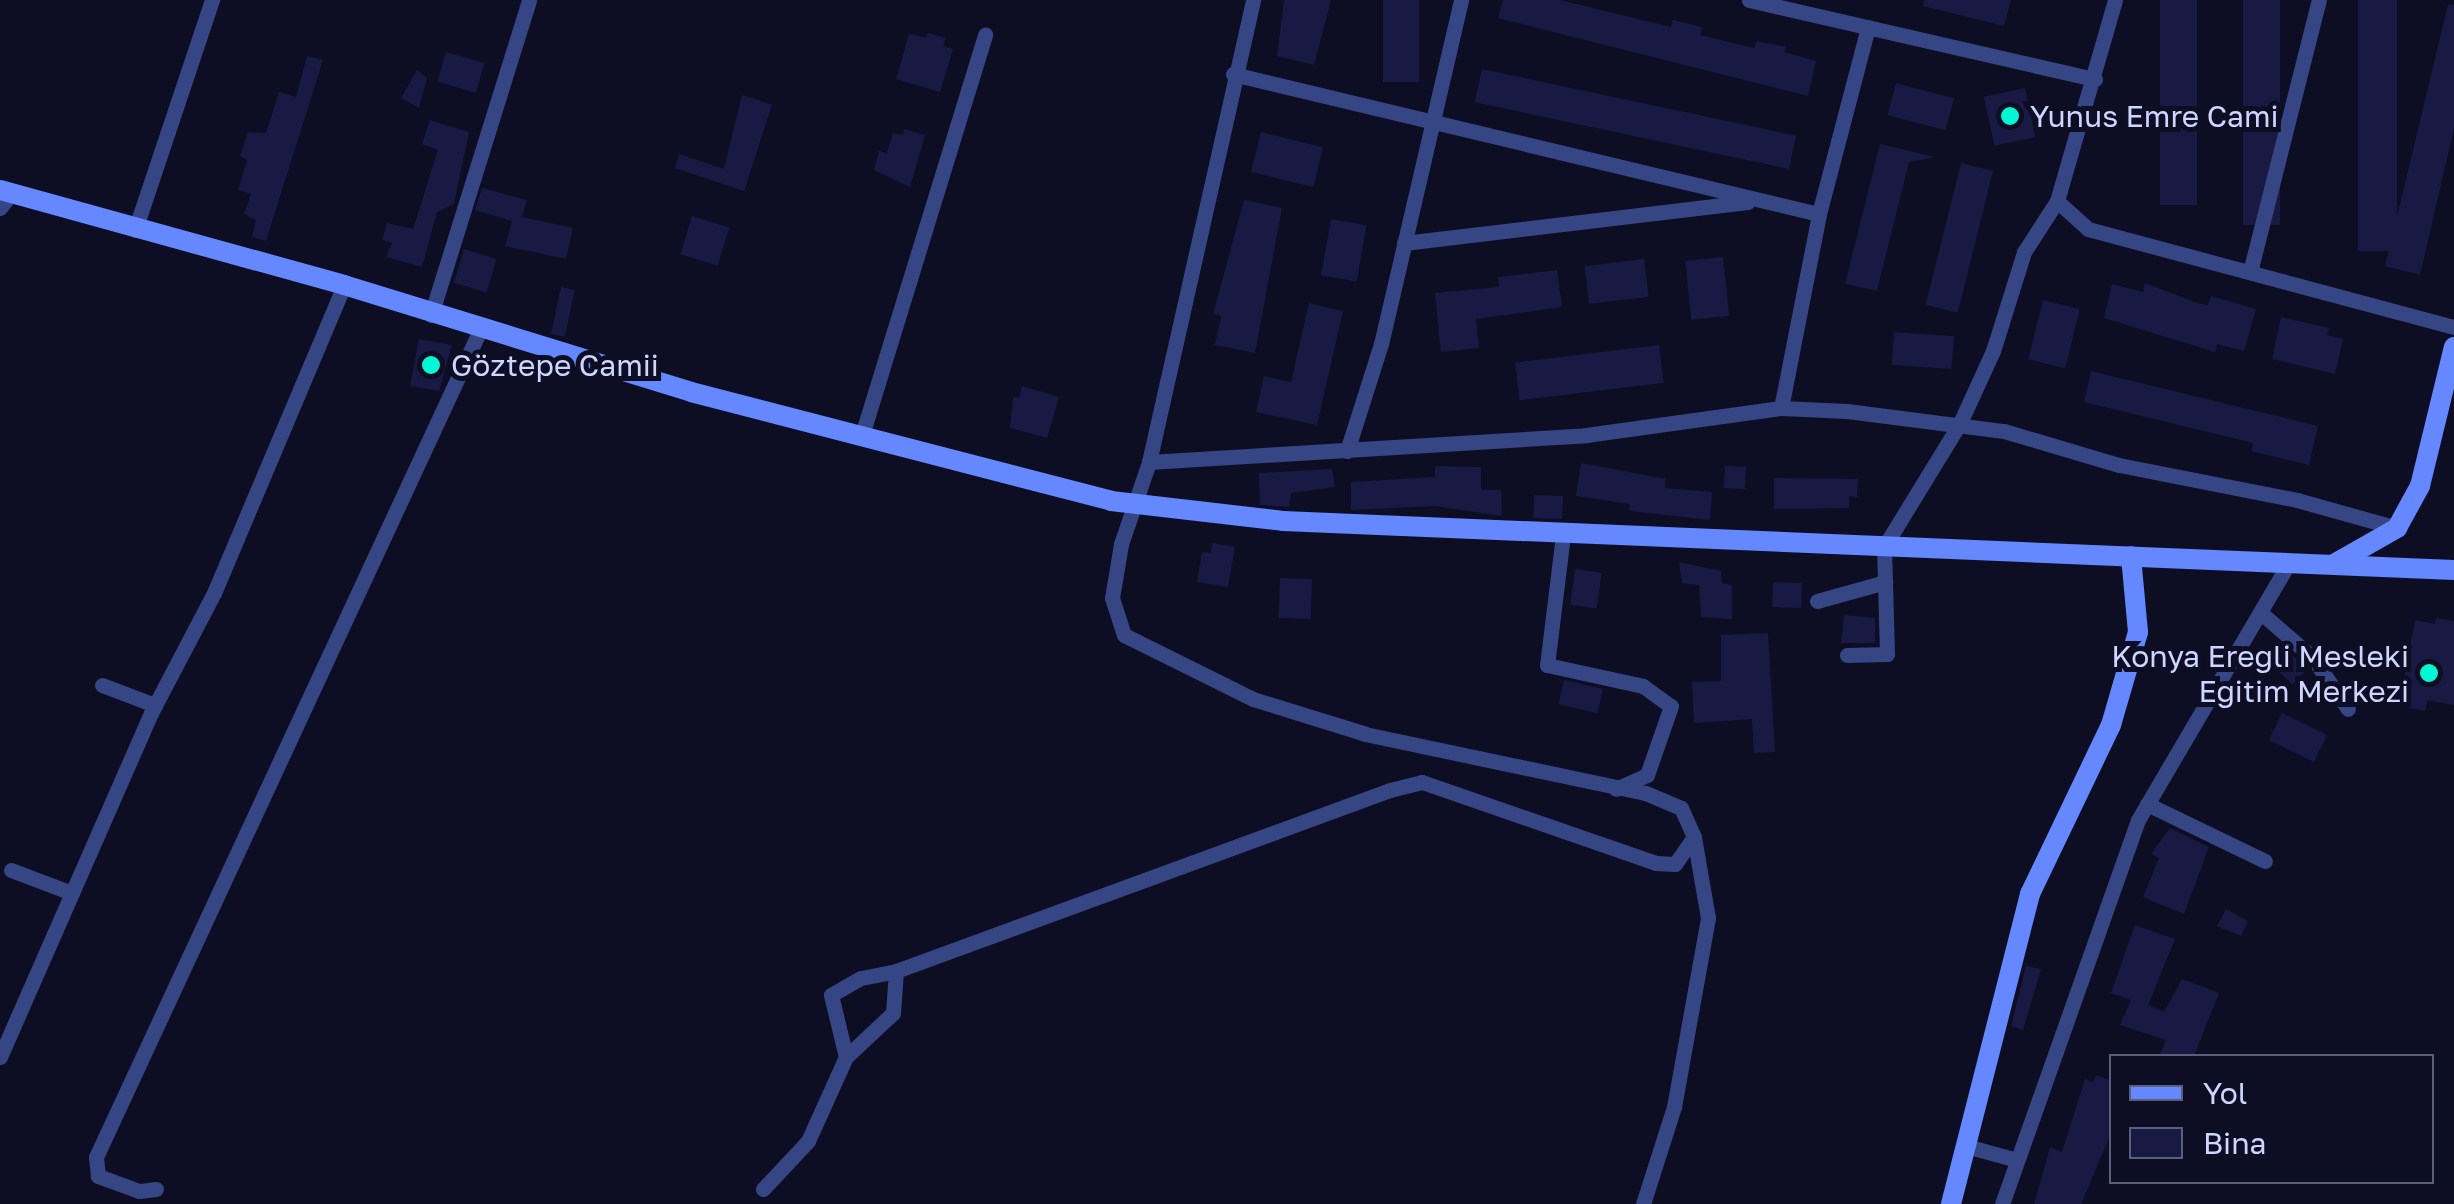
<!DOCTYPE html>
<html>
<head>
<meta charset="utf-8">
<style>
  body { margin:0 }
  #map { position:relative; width:2454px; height:1204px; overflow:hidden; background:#0d0e23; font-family:"Golos Text",sans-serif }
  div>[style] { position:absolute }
  .building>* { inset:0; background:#181a44; transform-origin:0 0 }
  .street>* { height:15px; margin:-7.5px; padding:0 7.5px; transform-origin:7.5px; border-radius:7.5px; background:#364684 }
  .secondary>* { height:20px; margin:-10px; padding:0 10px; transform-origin:10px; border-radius:10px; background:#6587ff }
  .dots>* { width:28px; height:28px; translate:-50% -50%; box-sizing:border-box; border:5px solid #0d0e23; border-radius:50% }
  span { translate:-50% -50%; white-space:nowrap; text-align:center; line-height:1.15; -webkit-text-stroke:10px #0d0e23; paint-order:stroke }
  .poi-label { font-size:30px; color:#ced5ff }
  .left { translate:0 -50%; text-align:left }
  .right { translate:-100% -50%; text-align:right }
  .legend { position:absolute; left:2109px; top:1054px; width:325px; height:130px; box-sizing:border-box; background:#0d0e23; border:2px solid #5a5e7b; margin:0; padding:12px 18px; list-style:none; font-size:30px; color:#ced5ff }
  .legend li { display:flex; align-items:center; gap:20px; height:50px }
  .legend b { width:50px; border:2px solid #5a5e7b }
</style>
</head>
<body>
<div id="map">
  <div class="building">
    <div style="clip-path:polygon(1284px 0,1331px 0,1314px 65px,1277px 56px)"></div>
    <div style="left:1383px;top:0;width:36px;height:82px"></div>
    <div style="clip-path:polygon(1503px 0,1560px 0,1671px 27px,1673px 20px,1702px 27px,1700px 35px,1754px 48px,1757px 41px,1786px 47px,1784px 52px,1816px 61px,1808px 96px,1498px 18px)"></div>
    <div style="clip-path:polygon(1924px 0,2011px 0,2004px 26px,1923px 6px)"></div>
    <div style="left:2160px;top:0;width:37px;height:205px"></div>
    <div style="left:2243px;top:0;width:37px;height:225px"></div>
    <div style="left:2358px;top:0;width:39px;height:251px"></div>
    <div style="clip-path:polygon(2448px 5px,2454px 5px,2454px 128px,2420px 275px,2385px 266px)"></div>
    <div style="clip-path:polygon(928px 33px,946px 38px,943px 46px,953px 49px,940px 92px,896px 79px,909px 34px,926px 38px)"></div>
    <div style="left:446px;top:52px;width:40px;height:31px;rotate:16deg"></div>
    <div style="clip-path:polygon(307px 56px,323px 60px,266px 241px,252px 237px,256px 220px,244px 214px,251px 194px,238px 190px,247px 160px,240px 156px,248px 132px,266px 133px,279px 92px,296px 97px)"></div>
    <div style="left:1482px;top:69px;width:321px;height:34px;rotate:12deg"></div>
    <div style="clip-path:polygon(417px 70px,427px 78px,419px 108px,401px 98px)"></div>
    <div style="left:1896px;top:83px;width:60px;height:33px;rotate:15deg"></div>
    <div style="left:2025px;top:88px;width:50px;height:42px;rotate:78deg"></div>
    <div style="clip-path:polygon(742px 95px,772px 105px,744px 191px,675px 168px,679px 154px,724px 169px)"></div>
    <div style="clip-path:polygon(430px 120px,469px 132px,454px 204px,437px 212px,422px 267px,386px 257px,392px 243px,382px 240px,387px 223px,413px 229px,438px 150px,422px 144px)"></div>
    <div style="clip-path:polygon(904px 129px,925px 135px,910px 187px,874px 170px,879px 151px,887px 153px,893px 133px,903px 135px)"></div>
    <div style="left:1261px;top:132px;width:64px;height:41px;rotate:14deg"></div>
    <div style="clip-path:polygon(1880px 144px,1935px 157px,1909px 162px,1877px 291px,1845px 284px)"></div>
    <div style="left:1961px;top:163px;width:33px;height:146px;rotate:14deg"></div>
    <div style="clip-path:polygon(482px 188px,527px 200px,522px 217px,573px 228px,566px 259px,505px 246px,512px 221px,475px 210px)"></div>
    <div style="clip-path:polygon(1244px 200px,1282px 208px,1255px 353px,1215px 345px,1221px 316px,1213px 314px)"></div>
    <div style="left:692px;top:216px;width:39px;height:40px;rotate:17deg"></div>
    <div style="left:1331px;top:219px;width:36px;height:57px;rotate:10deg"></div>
    <div style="left:464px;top:249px;width:34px;height:35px;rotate:17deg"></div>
    <div style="left:1723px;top:257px;width:59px;height:38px;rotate:84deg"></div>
    <div style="left:1644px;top:259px;width:38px;height:60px;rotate:83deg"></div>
    <div style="clip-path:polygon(1557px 270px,1562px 307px,1476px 319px,1479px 348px,1441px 352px,1435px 293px,1499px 287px,1498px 277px)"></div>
    <div style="clip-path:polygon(2145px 283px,2197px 303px,2208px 305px,2211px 296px,2256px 309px,2244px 351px,2217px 344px,2215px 352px,2104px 318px,2112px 284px,2143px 292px)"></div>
    <div style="left:561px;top:287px;width:14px;height:48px;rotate:12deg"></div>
    <div style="left:2043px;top:300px;width:38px;height:61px;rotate:14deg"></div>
    <div style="clip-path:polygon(1309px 303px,1343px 311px,1317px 425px,1256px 412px,1264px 376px,1291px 382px)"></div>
    <div style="clip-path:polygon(2281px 317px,2329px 328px,2327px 335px,2343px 339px,2335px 374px,2272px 359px)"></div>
    <div style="left:1894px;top:332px;width:60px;height:33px;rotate:4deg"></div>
    <div style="clip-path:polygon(419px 339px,452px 345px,439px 391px,410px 386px)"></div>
    <div style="left:1659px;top:345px;width:38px;height:145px;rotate:83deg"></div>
    <div style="clip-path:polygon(2091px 371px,2318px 426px,2309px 465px,2251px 451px,2253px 443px,2084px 402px)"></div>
    <div style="clip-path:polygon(1022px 386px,1059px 397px,1047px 438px,1010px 428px,1013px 396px,1019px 398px)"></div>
    <div style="clip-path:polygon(1581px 463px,1666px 479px,1665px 488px,1712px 492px,1710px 520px,1629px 511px,1630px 504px,1576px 496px)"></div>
    <div style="clip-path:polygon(1435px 466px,1481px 467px,1481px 490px,1501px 490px,1502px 516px,1435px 506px,1351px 510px,1351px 482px,1435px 477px)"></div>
    <div style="left:1725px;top:466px;width:21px;height:22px;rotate:3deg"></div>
    <div style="clip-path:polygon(1332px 469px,1335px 487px,1291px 493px,1289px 507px,1260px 505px,1259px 473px)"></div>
    <div style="clip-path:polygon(1774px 478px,1858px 479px,1857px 497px,1849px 496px,1849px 508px,1774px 509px)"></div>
    <div style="left:1534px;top:495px;width:29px;height:23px;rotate:2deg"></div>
    <div style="clip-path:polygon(1212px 543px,1235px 547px,1228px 587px,1197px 582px,1202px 552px,1211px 553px)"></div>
    <div style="clip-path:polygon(1679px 562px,1721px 571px,1722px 583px,1732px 585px,1732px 619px,1701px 617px,1699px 585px,1682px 583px)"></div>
    <div style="left:1575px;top:569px;width:27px;height:36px;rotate:8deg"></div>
    <div style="left:1280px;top:578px;width:32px;height:40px;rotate:2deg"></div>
    <div style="left:1773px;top:582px;width:29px;height:25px;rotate:2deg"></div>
    <div style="clip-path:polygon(1844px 615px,1875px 618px,1875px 643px,1841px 643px)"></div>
    <div style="clip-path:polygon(2436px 618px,2454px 621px,2454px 705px,2427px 700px,2425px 711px,2399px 706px,2415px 620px,2435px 624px)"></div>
    <div style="clip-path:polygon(1768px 633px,1775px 752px,1754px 753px,1752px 719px,1694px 723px,1692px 682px,1721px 681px,1721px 635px)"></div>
    <div style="left:2287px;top:650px;width:28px;height:21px;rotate:44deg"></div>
    <div style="left:1564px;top:680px;width:40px;height:25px;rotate:13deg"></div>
    <div style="left:2282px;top:713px;width:50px;height:30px;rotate:26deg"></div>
    <div style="clip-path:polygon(2170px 828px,2209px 847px,2184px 914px,2143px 897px,2159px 858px,2151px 854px)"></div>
    <div style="clip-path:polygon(2226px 909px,2248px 921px,2241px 936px,2217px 926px)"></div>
    <div style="clip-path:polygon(2135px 925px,2175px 939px,2148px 1005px,2164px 1012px,2182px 979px,2219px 993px,2194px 1056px,2159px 1056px,2166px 1040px,2120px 1025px,2131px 1000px,2111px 993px)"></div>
    <div style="clip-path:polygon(2026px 966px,2041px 969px,2023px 1030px,2011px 1026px)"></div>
    <div style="clip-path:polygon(2096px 1075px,2112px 1081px,2112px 1131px,2081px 1204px,2034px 1204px,2050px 1147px,2062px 1152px,2085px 1079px,2093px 1082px)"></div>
  </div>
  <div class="street">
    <div style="left:1749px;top:0;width:355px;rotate:12.9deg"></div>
    <div style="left:1233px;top:74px;width:602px;rotate:13.44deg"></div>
    <div style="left:2057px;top:201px;width:42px;rotate:42.1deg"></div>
    <div style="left:2088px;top:229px;width:379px;rotate:15deg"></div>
    <div style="left:0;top:208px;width:18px;rotate:-52deg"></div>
    <div style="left:135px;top:230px;width:243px;rotate:-71.5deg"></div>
    <div style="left:1404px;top:243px;width:346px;rotate:-6.8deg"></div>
    <div style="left:2250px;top:272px;width:281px;rotate:-75.8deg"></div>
    <div style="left:431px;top:315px;width:330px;rotate:-72.7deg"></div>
    <div style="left:1781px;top:408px;width:198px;rotate:-78.9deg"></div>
    <div style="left:1819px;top:214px;width:193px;rotate:-75.3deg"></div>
    <div style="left:862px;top:435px;width:419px;rotate:-72.9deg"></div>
    <div style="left:1347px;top:451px;width:112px;rotate:-72.4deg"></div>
    <div style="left:1381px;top:344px;width:353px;rotate:-76.9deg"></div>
    <div style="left:1149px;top:462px;width:438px;rotate:-3.5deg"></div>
    <div style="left:1586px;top:435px;width:197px;rotate:-7.9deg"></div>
    <div style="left:1781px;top:408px;width:66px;rotate:2.6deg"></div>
    <div style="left:1847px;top:411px;width:158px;rotate:7.3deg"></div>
    <div style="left:2004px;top:431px;width:120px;rotate:16.5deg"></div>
    <div style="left:2119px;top:465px;width:181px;rotate:11.1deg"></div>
    <div style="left:2297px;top:500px;width:104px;rotate:15.6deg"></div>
    <div style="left:1563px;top:535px;width:131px;rotate:97deg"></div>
    <div style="left:1547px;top:665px;width:98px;rotate:12.3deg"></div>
    <div style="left:1643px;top:686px;width:34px;rotate:36deg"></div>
    <div style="left:1671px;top:706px;width:73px;rotate:109.2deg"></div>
    <div style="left:1647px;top:775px;width:34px;rotate:156deg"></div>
    <div style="left:1817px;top:601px;width:71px;rotate:-15.6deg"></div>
    <div style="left:2261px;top:613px;width:67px;rotate:40.8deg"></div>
    <div style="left:2312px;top:657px;width:63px;rotate:55.3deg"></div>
    <div style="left:1847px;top:655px;width:40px;rotate:-1.4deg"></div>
    <div style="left:1887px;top:654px;width:107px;rotate:-91.6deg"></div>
    <div style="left:1884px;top:547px;width:145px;rotate:-58.5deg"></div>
    <div style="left:1960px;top:423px;width:79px;rotate:-65.4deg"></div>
    <div style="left:1993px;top:351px;width:104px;rotate:-72.6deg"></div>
    <div style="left:2024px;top:252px;width:61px;rotate:-57.1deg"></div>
    <div style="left:2057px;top:201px;width:209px;rotate:-73.9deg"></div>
    <div style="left:102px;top:685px;width:57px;rotate:20.7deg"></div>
    <div style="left:2147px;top:804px;width:131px;rotate:25.8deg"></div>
    <div style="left:11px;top:870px;width:65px;rotate:20.7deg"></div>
    <div style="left:0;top:1057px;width:376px;rotate:-66.3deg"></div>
    <div style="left:151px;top:713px;width:136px;rotate:-62.3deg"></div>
    <div style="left:214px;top:593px;width:334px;rotate:-67.1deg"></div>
    <div style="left:846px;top:1057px;width:64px;rotate:-43.1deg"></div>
    <div style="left:893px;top:1013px;width:42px;rotate:-85.9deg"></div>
    <div style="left:896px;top:971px;width:526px;rotate:-20.12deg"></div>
    <div style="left:1390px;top:790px;width:33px;rotate:-14deg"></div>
    <div style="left:1422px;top:782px;width:248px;rotate:19.1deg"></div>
    <div style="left:1656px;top:863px;width:19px;rotate:3deg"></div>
    <div style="left:1675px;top:864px;width:33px;rotate:-55deg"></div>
    <div style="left:1694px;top:837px;width:32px;rotate:-114deg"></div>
    <div style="left:1681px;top:808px;width:39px;rotate:-157deg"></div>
    <div style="left:1645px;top:793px;width:285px;rotate:-168.1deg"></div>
    <div style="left:1366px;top:734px;width:118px;rotate:-162.8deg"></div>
    <div style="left:1253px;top:699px;width:144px;rotate:-153.6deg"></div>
    <div style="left:1124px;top:635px;width:39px;rotate:-108deg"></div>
    <div style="left:1112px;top:598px;width:55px;rotate:-80.5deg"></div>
    <div style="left:1121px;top:544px;width:87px;rotate:-71.1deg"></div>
    <div style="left:1149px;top:462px;width:474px;rotate:-77.3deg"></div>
    <div style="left:1966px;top:1146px;width:53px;rotate:15.4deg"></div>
    <div style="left:156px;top:1189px;width:17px;rotate:173deg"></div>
    <div style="left:139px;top:1191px;width:44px;rotate:-159.9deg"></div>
    <div style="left:98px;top:1176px;width:19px;rotate:-96deg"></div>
    <div style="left:96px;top:1157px;width:912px;rotate:-65.09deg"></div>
    <div style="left:763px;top:1189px;width:66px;rotate:-46.8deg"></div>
    <div style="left:808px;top:1141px;width:92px;rotate:-65.7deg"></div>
    <div style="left:846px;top:1057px;width:64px;rotate:-103.6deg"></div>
    <div style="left:831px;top:995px;width:34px;rotate:-30deg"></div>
    <div style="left:861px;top:978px;width:36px;rotate:-11deg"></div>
    <div style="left:1643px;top:1204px;width:102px;rotate:-72.3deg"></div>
    <div style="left:1674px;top:1107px;width:192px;rotate:-79.8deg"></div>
    <div style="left:1708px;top:918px;width:82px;rotate:-99.8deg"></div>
    <div style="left:2002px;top:1204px;width:407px;rotate:-70.5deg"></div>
    <div style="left:2138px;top:820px;width:298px;rotate:-59.6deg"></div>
  </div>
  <div class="secondary">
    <div style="left:0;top:190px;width:357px;rotate:15.4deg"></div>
    <div style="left:344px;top:285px;width:363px;rotate:17.1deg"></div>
    <div style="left:691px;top:392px;width:434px;rotate:14.5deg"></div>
    <div style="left:1111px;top:501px;width:173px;rotate:6.6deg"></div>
    <div style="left:1283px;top:521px;width:1172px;rotate:2.4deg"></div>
    <div style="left:2334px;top:564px;width:73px;rotate:-29.7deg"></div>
    <div style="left:2397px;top:528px;width:48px;rotate:-61.3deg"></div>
    <div style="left:2420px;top:486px;width:143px;rotate:-76.3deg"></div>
    <div style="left:1951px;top:1204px;width:320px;rotate:-75.7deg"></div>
    <div style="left:2030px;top:894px;width:187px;rotate:-64.4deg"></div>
    <div style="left:2111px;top:725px;width:97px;rotate:-73.8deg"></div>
    <div style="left:2138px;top:632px;width:76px;rotate:-95.3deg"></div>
  </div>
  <div class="dots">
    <div style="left:2010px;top:116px;background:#00f9d5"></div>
    <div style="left:431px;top:365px;background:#00f9d5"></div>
    <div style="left:2429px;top:673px;background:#00f9d5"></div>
  </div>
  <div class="poi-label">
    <span class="left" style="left:2030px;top:116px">Yunus Emre Cami</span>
    <span class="left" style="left:451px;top:365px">Göztepe Camii</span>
    <span class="right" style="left:2409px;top:673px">Konya Ereğli Mesleki<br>Eğitim Merkezi</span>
  </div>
  <ul class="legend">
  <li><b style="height:12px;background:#6587ff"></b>Yol</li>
  <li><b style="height:28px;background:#181a44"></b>Bina</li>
  </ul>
</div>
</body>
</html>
